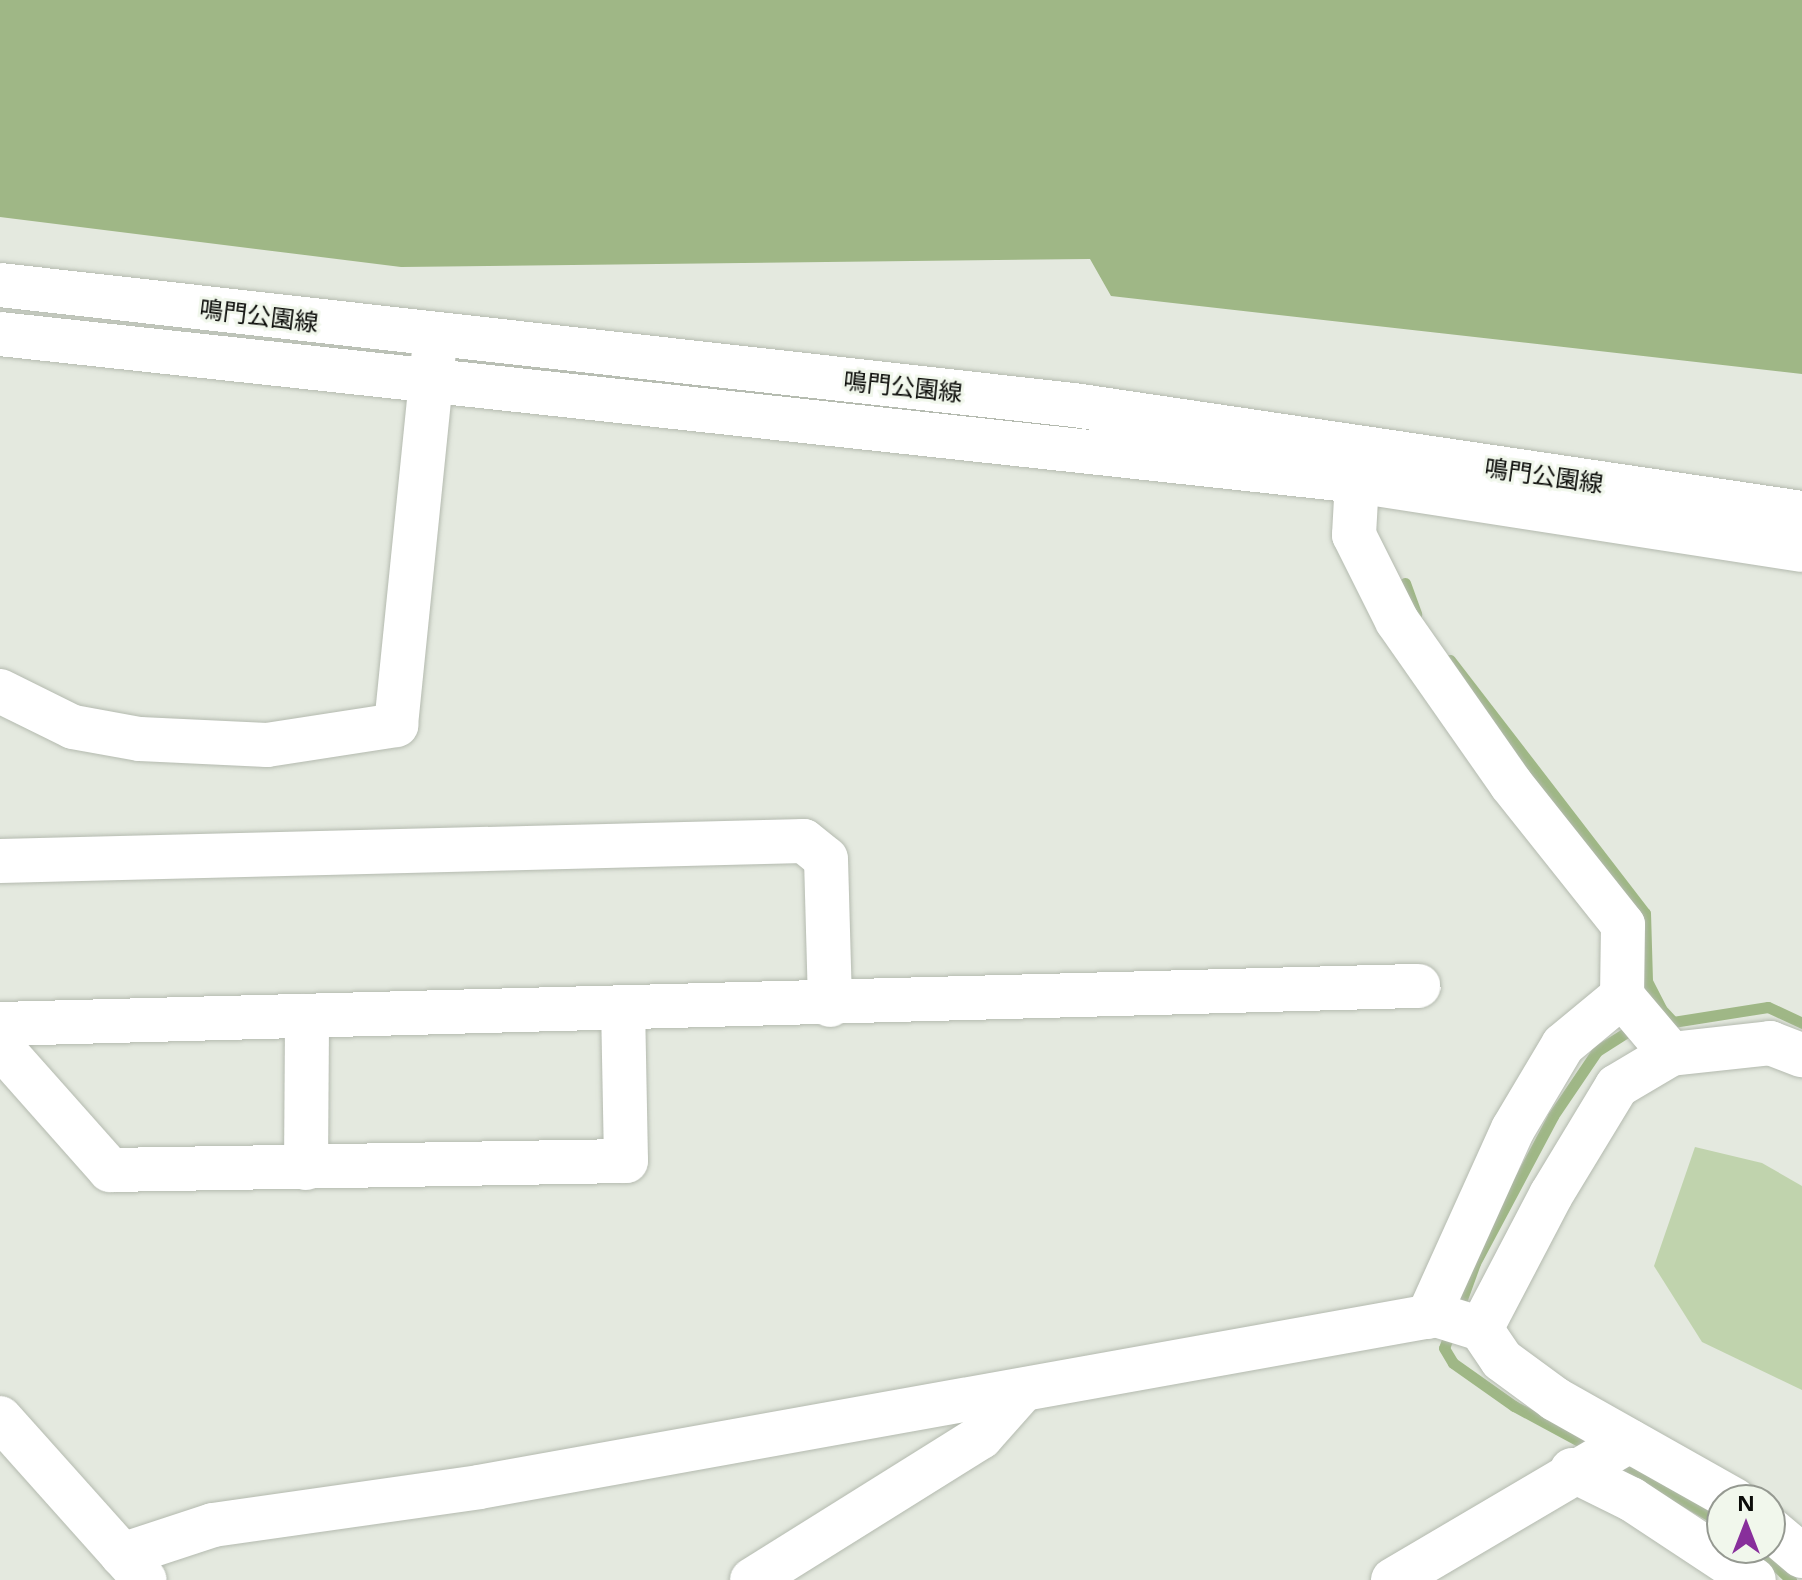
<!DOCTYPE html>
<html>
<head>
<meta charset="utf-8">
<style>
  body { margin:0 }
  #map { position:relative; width:1802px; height:1580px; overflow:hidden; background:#e4e9df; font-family:"Noto Sans","Noto Sans JP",sans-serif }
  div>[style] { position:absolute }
  .green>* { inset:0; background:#c0d3ad }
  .water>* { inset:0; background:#9fb786 }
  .stream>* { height:11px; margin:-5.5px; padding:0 5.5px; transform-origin:5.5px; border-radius:5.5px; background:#9fb786 }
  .roads { filter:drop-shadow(0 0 2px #b4baaf) drop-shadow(0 0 2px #b4baaf) }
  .street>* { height:44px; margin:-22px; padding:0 22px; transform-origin:22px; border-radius:22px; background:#fff }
  .secondary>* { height:44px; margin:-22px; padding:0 22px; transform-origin:22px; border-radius:22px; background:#fff }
  .primary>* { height:44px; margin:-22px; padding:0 22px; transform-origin:22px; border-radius:22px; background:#fff }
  span { translate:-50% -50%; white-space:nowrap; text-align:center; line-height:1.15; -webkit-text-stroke:6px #f1f7ec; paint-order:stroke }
  .street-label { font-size:24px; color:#0b0c09 }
  .north { position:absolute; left:1706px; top:1484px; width:80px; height:80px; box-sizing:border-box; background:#f1f7ec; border:2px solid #959991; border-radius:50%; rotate:0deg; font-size:22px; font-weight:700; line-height:32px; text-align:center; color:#0b0c09 }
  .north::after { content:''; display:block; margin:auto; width:28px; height:36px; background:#882f9b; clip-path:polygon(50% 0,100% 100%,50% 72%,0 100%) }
</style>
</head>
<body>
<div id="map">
  <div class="green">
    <div style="clip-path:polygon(1695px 1147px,1762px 1163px,1802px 1186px,1802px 1390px,1702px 1342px,1654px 1266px)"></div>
  </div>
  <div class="water">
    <div style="clip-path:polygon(0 0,1802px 0,1802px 374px,1111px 296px,1090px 259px,401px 267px,0 217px)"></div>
  </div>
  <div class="stream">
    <div style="left:1405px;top:583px;width:33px;rotate:70deg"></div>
    <div style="left:1450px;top:660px;width:319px;rotate:52.4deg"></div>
    <div style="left:1645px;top:913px;width:68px;rotate:88.3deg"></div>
    <div style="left:1647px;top:981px;width:31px;rotate:63deg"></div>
    <div style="left:1662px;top:1010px;width:16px;rotate:47deg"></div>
    <div style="left:1673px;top:1022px;width:96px;rotate:-9deg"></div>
    <div style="left:1768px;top:1007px;width:38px;rotate:25deg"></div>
    <div style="left:1457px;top:1313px;width:53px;rotate:-70.2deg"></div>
    <div style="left:1475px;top:1263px;width:166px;rotate:-62deg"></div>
    <div style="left:1553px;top:1116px;width:78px;rotate:-55.9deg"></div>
    <div style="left:1597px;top:1051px;width:45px;rotate:-32.3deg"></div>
    <div style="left:1451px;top:1329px;width:20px;rotate:110deg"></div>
    <div style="left:1444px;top:1348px;width:17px;rotate:59deg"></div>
    <div style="left:1453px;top:1363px;width:75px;rotate:35.2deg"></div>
    <div style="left:1514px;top:1406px;width:91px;rotate:28.3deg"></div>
    <div style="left:1616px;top:1461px;width:123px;rotate:30.3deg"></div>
    <div style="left:1757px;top:1548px;width:47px;rotate:43.3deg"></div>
  </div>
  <div class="roads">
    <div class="street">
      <div style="left:1357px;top:481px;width:54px;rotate:93.2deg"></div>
      <div style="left:1354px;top:535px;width:96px;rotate:63.4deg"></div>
      <div style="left:1397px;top:621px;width:199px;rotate:55deg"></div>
      <div style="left:1511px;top:784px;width:180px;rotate:51.5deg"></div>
      <div style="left:1623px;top:925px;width:71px;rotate:90.8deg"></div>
      <div style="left:1622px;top:996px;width:76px;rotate:49.8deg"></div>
      <div style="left:1671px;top:1054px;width:63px;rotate:149.3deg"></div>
      <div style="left:1617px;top:1086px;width:127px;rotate:121.2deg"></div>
      <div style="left:1551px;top:1195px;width:151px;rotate:117.6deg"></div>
      <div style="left:0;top:691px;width:81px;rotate:26.3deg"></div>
      <div style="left:73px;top:727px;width:68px;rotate:10.2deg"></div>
      <div style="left:140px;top:739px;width:127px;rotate:2.7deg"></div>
      <div style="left:267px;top:745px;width:131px;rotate:-8.8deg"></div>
      <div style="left:396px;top:725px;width:385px;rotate:-84.2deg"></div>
      <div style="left:0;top:861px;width:804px;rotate:-1.42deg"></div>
      <div style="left:804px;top:841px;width:28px;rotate:39deg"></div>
      <div style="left:826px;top:859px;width:146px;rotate:88.4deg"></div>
      <div style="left:0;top:1024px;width:1419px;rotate:-1.54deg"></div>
      <div style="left:0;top:1046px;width:166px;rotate:48.4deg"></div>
      <div style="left:110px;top:1170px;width:516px;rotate:-1deg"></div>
      <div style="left:626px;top:1161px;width:152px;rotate:-91.1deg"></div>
      <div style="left:1671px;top:1054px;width:100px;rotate:-6.3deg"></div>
      <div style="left:1770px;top:1043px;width:34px;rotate:21deg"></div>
      <div style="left:306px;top:1168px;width:152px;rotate:-89.6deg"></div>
      <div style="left:1428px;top:1317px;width:206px;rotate:-65.7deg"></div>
      <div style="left:1513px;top:1129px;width:98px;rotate:-59.2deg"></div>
      <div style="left:1563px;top:1045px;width:77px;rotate:-39.7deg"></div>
      <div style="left:1572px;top:1470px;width:66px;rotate:26.2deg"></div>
      <div style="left:1631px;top:1499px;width:147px;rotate:33.4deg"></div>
      <div style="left:1770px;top:1529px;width:42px;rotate:40.2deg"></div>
      <div style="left:122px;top:1555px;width:96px;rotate:-18.2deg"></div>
      <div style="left:213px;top:1525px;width:269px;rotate:-8.1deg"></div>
      <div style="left:479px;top:1487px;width:972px;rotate:-10.19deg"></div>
      <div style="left:1436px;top:1315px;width:47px;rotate:17.3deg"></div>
      <div style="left:1481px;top:1329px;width:37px;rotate:56deg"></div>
      <div style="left:1502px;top:1360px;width:66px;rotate:36.3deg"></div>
      <div style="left:1555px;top:1399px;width:206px;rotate:29.4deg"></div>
      <div style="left:752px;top:1580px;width:270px;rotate:-32deg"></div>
      <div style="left:981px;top:1437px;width:60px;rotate:-48.4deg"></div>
    </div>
    <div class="secondary">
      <div style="left:0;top:1418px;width:217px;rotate:48.2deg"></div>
      <div style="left:1393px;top:1580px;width:274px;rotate:-30.5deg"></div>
    </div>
    <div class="primary">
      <div style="left:0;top:285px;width:1081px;rotate:6.38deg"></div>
      <div style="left:1074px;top:405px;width:736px;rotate:8.44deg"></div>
      <div style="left:0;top:334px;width:1365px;rotate:6.18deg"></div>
      <div style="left:1357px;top:481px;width:450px;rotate:8.8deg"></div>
    </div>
  </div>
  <div class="street-label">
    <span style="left:259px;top:315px;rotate:7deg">鳴門公園線</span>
    <span style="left:903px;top:386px;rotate:6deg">鳴門公園線</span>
    <span style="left:1544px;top:475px;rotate:8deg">鳴門公園線</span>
  </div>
  <div class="north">N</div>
</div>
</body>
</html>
